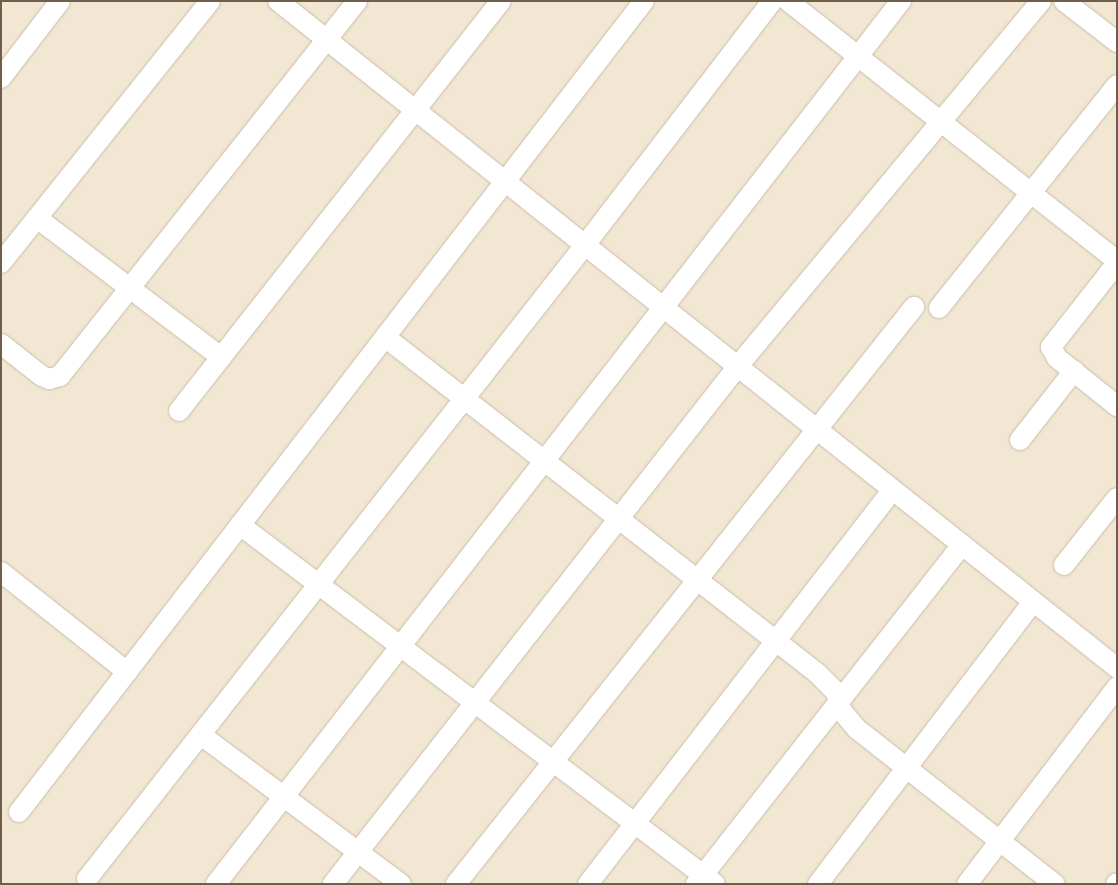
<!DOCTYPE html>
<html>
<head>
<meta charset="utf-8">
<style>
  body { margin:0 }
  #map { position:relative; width:1118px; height:885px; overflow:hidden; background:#faf5e3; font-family:"Public Sans",sans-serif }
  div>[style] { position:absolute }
  .residential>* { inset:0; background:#f1e7d2; transform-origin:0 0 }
  .roads { filter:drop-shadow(0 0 1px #cabdab) drop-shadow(0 0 1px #cabdab) }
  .minor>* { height:20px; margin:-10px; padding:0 10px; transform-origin:10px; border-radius:10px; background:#fff }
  span { translate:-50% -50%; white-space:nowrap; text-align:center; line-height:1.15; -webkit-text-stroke:4px #fdf8e9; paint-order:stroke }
  .frame { position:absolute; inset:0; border:2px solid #705e4b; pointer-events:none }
</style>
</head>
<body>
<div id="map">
  <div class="residential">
    <div style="left:1px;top:1px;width:1116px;height:883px"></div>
  </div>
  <div class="roads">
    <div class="minor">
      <div style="left:278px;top:1px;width:1072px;rotate:38.48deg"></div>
      <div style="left:788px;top:1px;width:419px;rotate:38.3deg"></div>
      <div style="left:1064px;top:1px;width:67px;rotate:37.7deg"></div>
      <div style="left:1px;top:78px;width:97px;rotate:-52.5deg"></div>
      <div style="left:37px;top:218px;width:231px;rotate:37.1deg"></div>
      <div style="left:1px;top:263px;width:335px;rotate:-51.4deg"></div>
      <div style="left:1117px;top:263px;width:107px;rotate:128.2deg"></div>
      <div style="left:1051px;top:347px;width:13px;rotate:61deg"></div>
      <div style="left:1057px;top:358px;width:77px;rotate:38.7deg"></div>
      <div style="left:939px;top:308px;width:285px;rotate:-51.4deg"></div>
      <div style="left:385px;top:337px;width:547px;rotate:37.87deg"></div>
      <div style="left:817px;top:673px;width:27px;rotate:45deg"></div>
      <div style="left:836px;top:692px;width:19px;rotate:74deg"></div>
      <div style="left:841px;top:710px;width:25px;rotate:50deg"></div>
      <div style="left:857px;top:729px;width:251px;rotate:38.1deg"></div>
      <div style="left:1px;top:344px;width:52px;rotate:38deg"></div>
      <div style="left:42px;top:376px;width:8px;rotate:23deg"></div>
      <div style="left:49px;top:379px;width:11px;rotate:-15deg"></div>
      <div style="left:60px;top:376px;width:478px;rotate:-51.6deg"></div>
      <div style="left:179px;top:411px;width:521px;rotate:-51.86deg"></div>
      <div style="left:1020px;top:440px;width:88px;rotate:-52deg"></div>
      <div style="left:240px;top:525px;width:595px;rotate:37.08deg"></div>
      <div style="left:1064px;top:565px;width:85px;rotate:-51.7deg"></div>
      <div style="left:1px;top:572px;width:161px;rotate:38.4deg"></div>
      <div style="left:201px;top:735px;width:249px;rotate:36.7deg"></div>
      <div style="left:19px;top:812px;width:1024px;rotate:-52.38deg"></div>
      <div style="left:87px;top:879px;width:806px;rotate:-51.85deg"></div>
      <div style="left:585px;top:245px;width:307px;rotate:-52.5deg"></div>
      <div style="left:216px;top:884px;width:1118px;rotate:-52.2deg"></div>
      <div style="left:333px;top:884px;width:658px;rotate:-51.98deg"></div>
      <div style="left:738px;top:366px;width:474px;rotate:-50.3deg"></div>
      <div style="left:456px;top:884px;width:737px;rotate:-51.56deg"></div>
      <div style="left:588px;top:884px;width:498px;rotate:-52.3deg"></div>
      <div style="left:696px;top:884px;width:431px;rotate:-51.9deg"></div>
      <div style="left:818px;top:884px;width:355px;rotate:-52.7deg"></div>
      <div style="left:967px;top:884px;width:248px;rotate:-52.7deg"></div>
      <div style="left:1116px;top:884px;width:1px;rotate:-45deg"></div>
    </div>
  </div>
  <div class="frame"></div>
</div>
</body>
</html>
